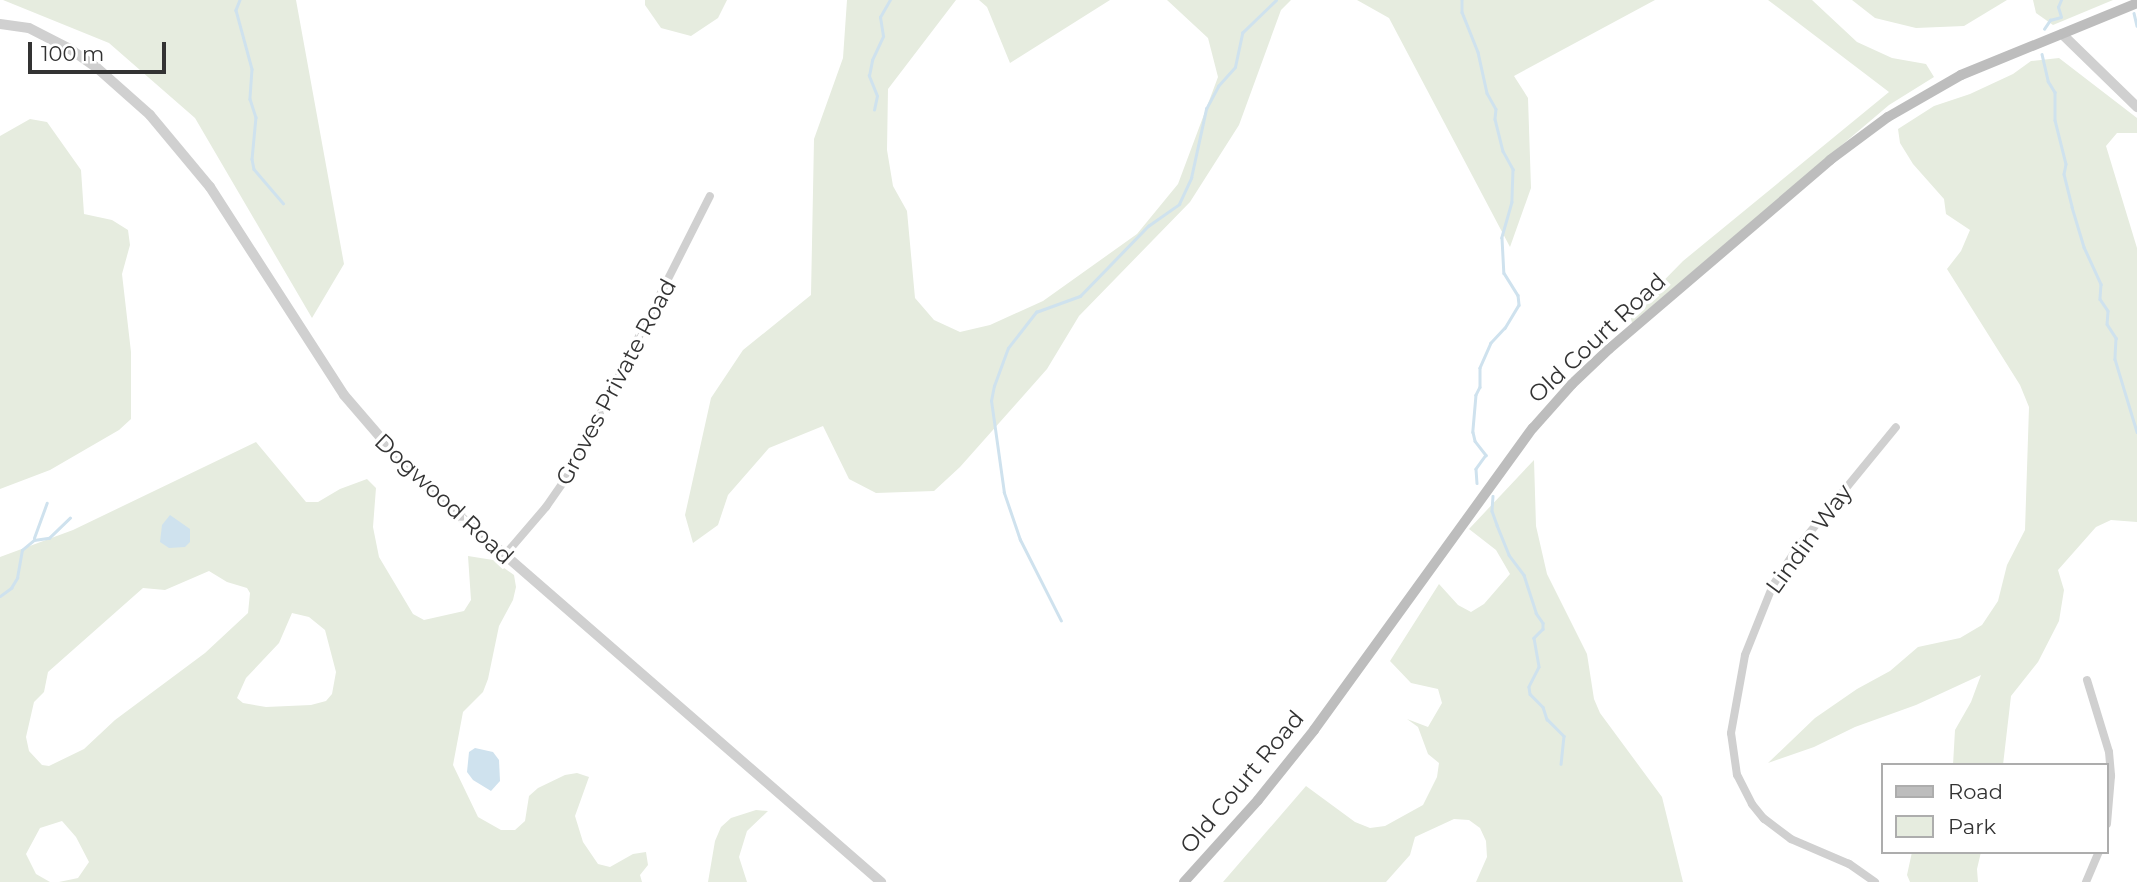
<!DOCTYPE html>
<html>
<head>
<meta charset="utf-8">
<style>
  body { margin:0 }
  #map { position:relative; width:2137px; height:882px; overflow:hidden; background:#fff; font-family:Montserrat,sans-serif }
  div>[style] { position:absolute }
  .green>* { inset:0; background:#e6ecdf }
  .water>* { inset:0; background:#cfe2ee }
  .stream>* { height:2.5px; margin:-1.25px; padding:0 1.25px; transform-origin:1.25px; border-radius:1.25px; background:#cfe2ee }
  .minor>* { height:8px; margin:-4px; padding:0 4px; transform-origin:4px; border-radius:4px; background:#d0d0d0 }
  .tertiary>* { height:10px; margin:-5px; padding:0 5px; transform-origin:5px; border-radius:5px; background:#d0d0d0 }
  .secondary>* { height:10px; margin:-5px; padding:0 5px; transform-origin:5px; border-radius:5px; background:#bdbdbd }
  span { translate:-50% -50%; white-space:nowrap; text-align:center; line-height:1.15; -webkit-text-stroke:7px #fff; paint-order:stroke }
  .street-label { font-size:23px; color:#333 }
  .legend { position:absolute; left:1881px; top:763px; width:228px; height:91px; box-sizing:border-box; background:#fff; border:2px solid #adadad; margin:0; padding:9px 12px; list-style:none; font-size:21px; color:#333 }
  .legend li { display:flex; align-items:center; gap:14px; height:35px }
  .legend b { width:35px; border:2px solid #adadad }
  .scale { position:absolute; left:28px; top:42px; width:138px; height:32px; box-sizing:border-box; border:4px solid #333; border-top:0; padding-left:9px; font-size:21px; line-height:24px; white-space:nowrap; color:#333; -webkit-text-stroke:5px #fff; paint-order:stroke }
</style>
</head>
<body>
<div id="map">
  <div class="green">
    <div style="clip-path:polygon(3px 0,296px 0,344px 264px,312px 318px,195px 118px,109px 43px)"></div>
    <div style="clip-path:polygon(645px 0,727px 0,718px 18px,691px 36px,661px 28px,645px 5px)"></div>
    <div style="clip-path:polygon(847px 0,956px 0,888px 89px,887px 150px,893px 186px,907px 211px,915px 298px,934px 320px,960px 332px,990px 325px,1043px 301px,1137px 234px,1178px 184px,1218px 77px,1208px 38px,1167px 0,1291px 0,1281px 10px,1239px 125px,1190px 202px,1079px 316px,1047px 369px,960px 467px,934px 491px,876px 493px,849px 479px,823px 426px,769px 448px,728px 495px,718px 525px,693px 543px,685px 515px,711px 398px,743px 350px,811px 295px,814px 139px,843px 58px)"></div>
    <div style="clip-path:polygon(979px 0,1110px 0,1010px 63px,987px 7px)"></div>
    <div style="clip-path:polygon(1357px 0,1655px 0,1514px 76px,1528px 98px,1531px 188px,1510px 247px,1389px 18px)"></div>
    <div style="clip-path:polygon(1768px 0,1812px 0,1857px 42px,1892px 58px,1926px 64px,1934px 77px,1889px 105px,1632px 323px,1630px 315px,1683px 261px,1889px 92px)"></div>
    <div style="clip-path:polygon(1852px 0,2007px 0,1964px 26px,1916px 28px,1875px 18px)"></div>
    <div style="clip-path:polygon(2033px 0,2113px 0,2053px 25px,2036px 13px)"></div>
    <div style="clip-path:polygon(2059px 58px,2137px 118px,2137px 133px,2117px 133px,2106px 146px,2137px 248px,2137px 522px,2111px 520px,2096px 527px,2058px 570px,2064px 590px,2059px 621px,2038px 662px,2011px 696px,2003px 765px,1953px 765px,1955px 730px,1971px 702px,1981px 675px,1916px 705px,1855px 727px,1814px 747px,1768px 763px,1815px 718px,1857px 689px,1890px 671px,1918px 647px,1960px 638px,1982px 625px,1998px 601px,2007px 565px,2025px 530px,2029px 407px,2020px 385px,1947px 269px,1961px 251px,1970px 230px,1946px 214px,1944px 199px,1913px 164px,1900px 143px,1898px 129px,1934px 106px,1970px 94px,2013px 74px,2031px 61px)"></div>
    <div style="clip-path:polygon(30px 119px,47px 122px,81px 170px,84px 214px,112px 220px,128px 230px,130px 245px,122px 274px,131px 352px,131px 419px,119px 430px,50px 470px,0 489px,0 136px)"></div>
    <div style="clip-path:polygon(evenodd,256px 442px,306px 502px,318px 502px,340px 489px,367px 479px,376px 488px,373px 527px,379px 557px,413px 614px,424px 620px,464px 611px,471px 600px,468px 556px,493px 560px,514px 575px,516px 587px,513px 600px,499px 626px,488px 679px,483px 692px,463px 712px,453px 765px,478px 817px,501px 830px,515px 830px,525px 821px,529px 796px,538px 788px,565px 775px,577px 773px,589px 777px,575px 816px,583px 842px,598px 864px,610px 867px,633px 854px,646px 852px,648px 865px,640px 875px,642px 882px,59px 882px,78px 878px,89px 862px,76px 837px,62px 821px,40px 828px,26px 854px,36px 874px,50px 882px,0 882px,0 557px,73px 530px,256px 442px,209px 571px,227px 582px,247px 588px,250px 593px,248px 613px,205px 653px,115px 720px,84px 749px,49px 766px,42px 765px,29px 751px,26px 737px,34px 702px,44px 692px,48px 672px,143px 588px,165px 590px,209px 571px,256px 442px,292px 613px,309px 617px,325px 630px,336px 672px,332px 694px,326px 701px,311px 705px,266px 707px,243px 703px,237px 698px,246px 678px,279px 643px,292px 613px)"></div>
    <div style="clip-path:polygon(1534px 460px,1536px 526px,1547px 574px,1587px 654px,1594px 699px,1600px 713px,1662px 797px,1683px 882px,1476px 882px,1487px 857px,1486px 841px,1480px 828px,1469px 820px,1454px 819px,1415px 837px,1410px 855px,1386px 882px,1223px 882px,1306px 786px,1355px 822px,1370px 828px,1385px 826px,1423px 805px,1437px 777px,1439px 763px,1428px 754px,1418px 727px,1407px 719px,1428px 727px,1442px 703px,1438px 689px,1411px 683px,1390px 661px,1439px 584px,1458px 605px,1471px 612px,1484px 604px,1510px 574px,1496px 550px,1469px 529px)"></div>
    <div style="clip-path:polygon(756px 810px,768px 811px,747px 831px,739px 857px,747px 882px,708px 882px,715px 841px,721px 827px,731px 818px)"></div>
    <div style="clip-path:polygon(1912px 852px,1981px 852px,1977px 869px,1978px 882px,1910px 882px,1907px 875px)"></div>
  </div>
  <div class="water">
    <div style="clip-path:polygon(170px 515px,190px 529px,190px 542px,185px 547px,169px 548px,160px 542px,162px 525px)"></div>
    <div style="clip-path:polygon(475px 748px,493px 752px,499px 760px,500px 781px,491px 791px,473px 780px,467px 772px,469px 752px)"></div>
  </div>
  <div class="stream">
    <div style="left:240px;top:0;width:11px;rotate:112deg"></div>
    <div style="left:236px;top:10px;width:61px;rotate:74.8deg"></div>
    <div style="left:252px;top:69px;width:30px;rotate:94deg"></div>
    <div style="left:250px;top:99px;width:19px;rotate:72deg"></div>
    <div style="left:256px;top:117px;width:42px;rotate:95.4deg"></div>
    <div style="left:252px;top:159px;width:10px;rotate:79deg"></div>
    <div style="left:254px;top:169px;width:45px;rotate:49.5deg"></div>
    <div style="left:1462px;top:0;width:12px;rotate:90deg"></div>
    <div style="left:1462px;top:12px;width:43px;rotate:68.2deg"></div>
    <div style="left:1478px;top:52px;width:42px;rotate:77.6deg"></div>
    <div style="left:1487px;top:93px;width:18px;rotate:61deg"></div>
    <div style="left:1496px;top:109px;width:10px;rotate:96deg"></div>
    <div style="left:1495px;top:119px;width:33px;rotate:76deg"></div>
    <div style="left:1503px;top:151px;width:21px;rotate:61deg"></div>
    <div style="left:1513px;top:169px;width:33px;rotate:92deg"></div>
    <div style="left:1512px;top:202px;width:37px;rotate:106deg"></div>
    <div style="left:1502px;top:238px;width:35px;rotate:87deg"></div>
    <div style="left:1504px;top:273px;width:26px;rotate:58deg"></div>
    <div style="left:1518px;top:295px;width:10px;rotate:84deg"></div>
    <div style="left:1519px;top:305px;width:27px;rotate:121deg"></div>
    <div style="left:1505px;top:328px;width:21px;rotate:133deg"></div>
    <div style="left:1491px;top:343px;width:27px;rotate:114deg"></div>
    <div style="left:1480px;top:368px;width:19px;rotate:90deg"></div>
    <div style="left:1480px;top:387px;width:9px;rotate:117deg"></div>
    <div style="left:1476px;top:395px;width:37px;rotate:95deg"></div>
    <div style="left:1473px;top:432px;width:9px;rotate:77deg"></div>
    <div style="left:1475px;top:441px;width:18px;rotate:52deg"></div>
    <div style="left:1486px;top:455px;width:17px;rotate:126deg"></div>
    <div style="left:1476px;top:469px;width:14px;rotate:86deg"></div>
    <div style="left:2134px;top:13px;width:13px;rotate:77deg"></div>
    <div style="left:2044px;top:29px;width:11px;rotate:-56deg"></div>
    <div style="left:2050px;top:20px;width:11px;rotate:-15deg"></div>
    <div style="left:2061px;top:17px;width:10px;rotate:-107deg"></div>
    <div style="left:2058px;top:7px;width:8px;rotate:-67deg"></div>
    <div style="left:2042px;top:54px;width:28px;rotate:77deg"></div>
    <div style="left:2048px;top:81px;width:13px;rotate:58deg"></div>
    <div style="left:2055px;top:92px;width:28px;rotate:90deg"></div>
    <div style="left:2055px;top:120px;width:45px;rotate:76deg"></div>
    <div style="left:2066px;top:164px;width:10px;rotate:101deg"></div>
    <div style="left:2064px;top:174px;width:34px;rotate:76deg"></div>
    <div style="left:2072px;top:207px;width:42px;rotate:73.3deg"></div>
    <div style="left:2084px;top:247px;width:41px;rotate:65.3deg"></div>
    <div style="left:2101px;top:284px;width:15px;rotate:94deg"></div>
    <div style="left:2100px;top:299px;width:14px;rotate:56deg"></div>
    <div style="left:2108px;top:311px;width:13px;rotate:94deg"></div>
    <div style="left:2107px;top:324px;width:17px;rotate:57deg"></div>
    <div style="left:2116px;top:338px;width:21px;rotate:93deg"></div>
    <div style="left:2115px;top:359px;width:76px;rotate:73.2deg"></div>
    <div style="left:874px;top:110px;width:14px;rotate:-78deg"></div>
    <div style="left:877px;top:96px;width:22px;rotate:-112deg"></div>
    <div style="left:869px;top:76px;width:16px;rotate:-79deg"></div>
    <div style="left:872px;top:60px;width:26px;rotate:-65deg"></div>
    <div style="left:883px;top:36px;width:19px;rotate:-99deg"></div>
    <div style="left:880px;top:17px;width:20px;rotate:-60deg"></div>
    <div style="left:1493px;top:496px;width:15px;rotate:94deg"></div>
    <div style="left:1492px;top:511px;width:15px;rotate:70deg"></div>
    <div style="left:1497px;top:525px;width:32px;rotate:68deg"></div>
    <div style="left:1509px;top:555px;width:25px;rotate:53deg"></div>
    <div style="left:1524px;top:575px;width:40px;rotate:72deg"></div>
    <div style="left:1536px;top:613px;width:12px;rotate:55deg"></div>
    <div style="left:1543px;top:623px;width:6px;rotate:90deg"></div>
    <div style="left:1543px;top:629px;width:13px;rotate:135deg"></div>
    <div style="left:1534px;top:638px;width:29px;rotate:80deg"></div>
    <div style="left:1539px;top:667px;width:22px;rotate:117deg"></div>
    <div style="left:1529px;top:687px;width:7px;rotate:82deg"></div>
    <div style="left:1530px;top:694px;width:18px;rotate:45deg"></div>
    <div style="left:1543px;top:707px;width:13px;rotate:72deg"></div>
    <div style="left:1547px;top:719px;width:24px;rotate:45deg"></div>
    <div style="left:1564px;top:736px;width:28px;rotate:96deg"></div>
    <div style="left:34px;top:538px;width:37px;rotate:-70deg"></div>
    <div style="left:0;top:596px;width:14px;rotate:-36deg"></div>
    <div style="left:11px;top:588px;width:12px;rotate:-59deg"></div>
    <div style="left:17px;top:578px;width:28px;rotate:-80deg"></div>
    <div style="left:22px;top:550px;width:16px;rotate:-40deg"></div>
    <div style="left:34px;top:540px;width:15px;rotate:-8deg"></div>
    <div style="left:49px;top:538px;width:29px;rotate:-44deg"></div>
    <div style="left:1061px;top:621px;width:91px;rotate:-116.8deg"></div>
    <div style="left:1020px;top:540px;width:50px;rotate:-108.8deg"></div>
    <div style="left:1004px;top:493px;width:93px;rotate:-98deg"></div>
    <div style="left:991px;top:401px;width:15px;rotate:-79deg"></div>
    <div style="left:994px;top:386px;width:40px;rotate:-69.8deg"></div>
    <div style="left:1008px;top:348px;width:46px;rotate:-52.1deg"></div>
    <div style="left:1036px;top:312px;width:47px;rotate:-20deg"></div>
    <div style="left:1080px;top:296px;width:98px;rotate:-45.8deg"></div>
    <div style="left:1148px;top:226px;width:38px;rotate:-35deg"></div>
    <div style="left:1179px;top:204px;width:29px;rotate:-65deg"></div>
    <div style="left:1191px;top:178px;width:71px;rotate:-77.7deg"></div>
    <div style="left:1206px;top:109px;width:26px;rotate:-62deg"></div>
    <div style="left:1218px;top:86px;width:25px;rotate:-48deg"></div>
    <div style="left:1235px;top:67px;width:35px;rotate:-78deg"></div>
    <div style="left:1242px;top:33px;width:47px;rotate:-44.1deg"></div>
  </div>
  <div class="minor">
    <div style="left:504px;top:556px;width:65px;rotate:-49.4deg"></div>
    <div style="left:546px;top:507px;width:44px;rotate:-55.2deg"></div>
    <div style="left:571px;top:471px;width:308px;rotate:-63.2deg"></div>
    <div style="left:2087px;top:680px;width:75px;rotate:73deg"></div>
    <div style="left:2109px;top:752px;width:24px;rotate:85deg"></div>
    <div style="left:2111px;top:776px;width:48px;rotate:94.8deg"></div>
    <div style="left:1875px;top:882px;width:32px;rotate:-145deg"></div>
    <div style="left:1849px;top:864px;width:63px;rotate:-156.7deg"></div>
    <div style="left:1791px;top:839px;width:34px;rotate:-143deg"></div>
    <div style="left:1764px;top:819px;width:19px;rotate:-129deg"></div>
    <div style="left:1752px;top:804px;width:33px;rotate:-117deg"></div>
    <div style="left:1737px;top:775px;width:42px;rotate:-98.1deg"></div>
    <div style="left:1731px;top:733px;width:79px;rotate:-79.8deg"></div>
    <div style="left:1745px;top:655px;width:75px;rotate:-68.2deg"></div>
    <div style="left:1773px;top:585px;width:44px;rotate:-57deg"></div>
    <div style="left:1797px;top:548px;width:156px;rotate:-50.7deg"></div>
    <div style="left:2086px;top:882px;width:33px;rotate:-67deg"></div>
  </div>
  <div class="tertiary">
    <div style="left:0;top:24px;width:29px;rotate:8deg"></div>
    <div style="left:29px;top:28px;width:46px;rotate:27.1deg"></div>
    <div style="left:70px;top:49px;width:32px;rotate:35deg"></div>
    <div style="left:96px;top:67px;width:72px;rotate:41.6deg"></div>
    <div style="left:150px;top:115px;width:94px;rotate:50.2deg"></div>
    <div style="left:210px;top:187px;width:247px;rotate:57.2deg"></div>
    <div style="left:344px;top:395px;width:104px;rotate:49.3deg"></div>
    <div style="left:412px;top:474px;width:622px;rotate:41.02deg"></div>
    <div style="left:2062px;top:34px;width:105px;rotate:44.2deg"></div>
  </div>
  <div class="secondary">
    <div style="left:1184px;top:882px;width:110px;rotate:-47.9deg"></div>
    <div style="left:1258px;top:800px;width:90px;rotate:-51.3deg"></div>
    <div style="left:1314px;top:730px;width:373px;rotate:-54.1deg"></div>
    <div style="left:1533px;top:428px;width:59px;rotate:-48.4deg"></div>
    <div style="left:1572px;top:384px;width:51px;rotate:-43.4deg"></div>
    <div style="left:1609px;top:349px;width:291px;rotate:-40.5deg"></div>
    <div style="left:1830px;top:160px;width:72px;rotate:-36.6deg"></div>
    <div style="left:1888px;top:117px;width:84px;rotate:-29.9deg"></div>
    <div style="left:1961px;top:75px;width:190px;rotate:-22.2deg"></div>
  </div>
  <div class="street-label">
    <span style="left:1597px;top:338px;rotate:-43deg">Old Court Road</span>
    <span style="left:616px;top:382px;rotate:-62deg">Groves Private Road</span>
    <span style="left:444px;top:499px;rotate:43deg">Dogwood Road</span>
    <span style="left:1809px;top:539px;rotate:-54deg">Lindin Way</span>
    <span style="left:1242px;top:782px;rotate:-50deg">Old Court Road</span>
  </div>
  <ul class="legend">
  <li><b style="height:9px;background:#bdbdbd"></b>Road</li>
  <li><b style="height:19px;background:#e6ecdf"></b>Park</li>
  </ul>
  <div class="scale">100 m</div>
</div>
</body>
</html>
